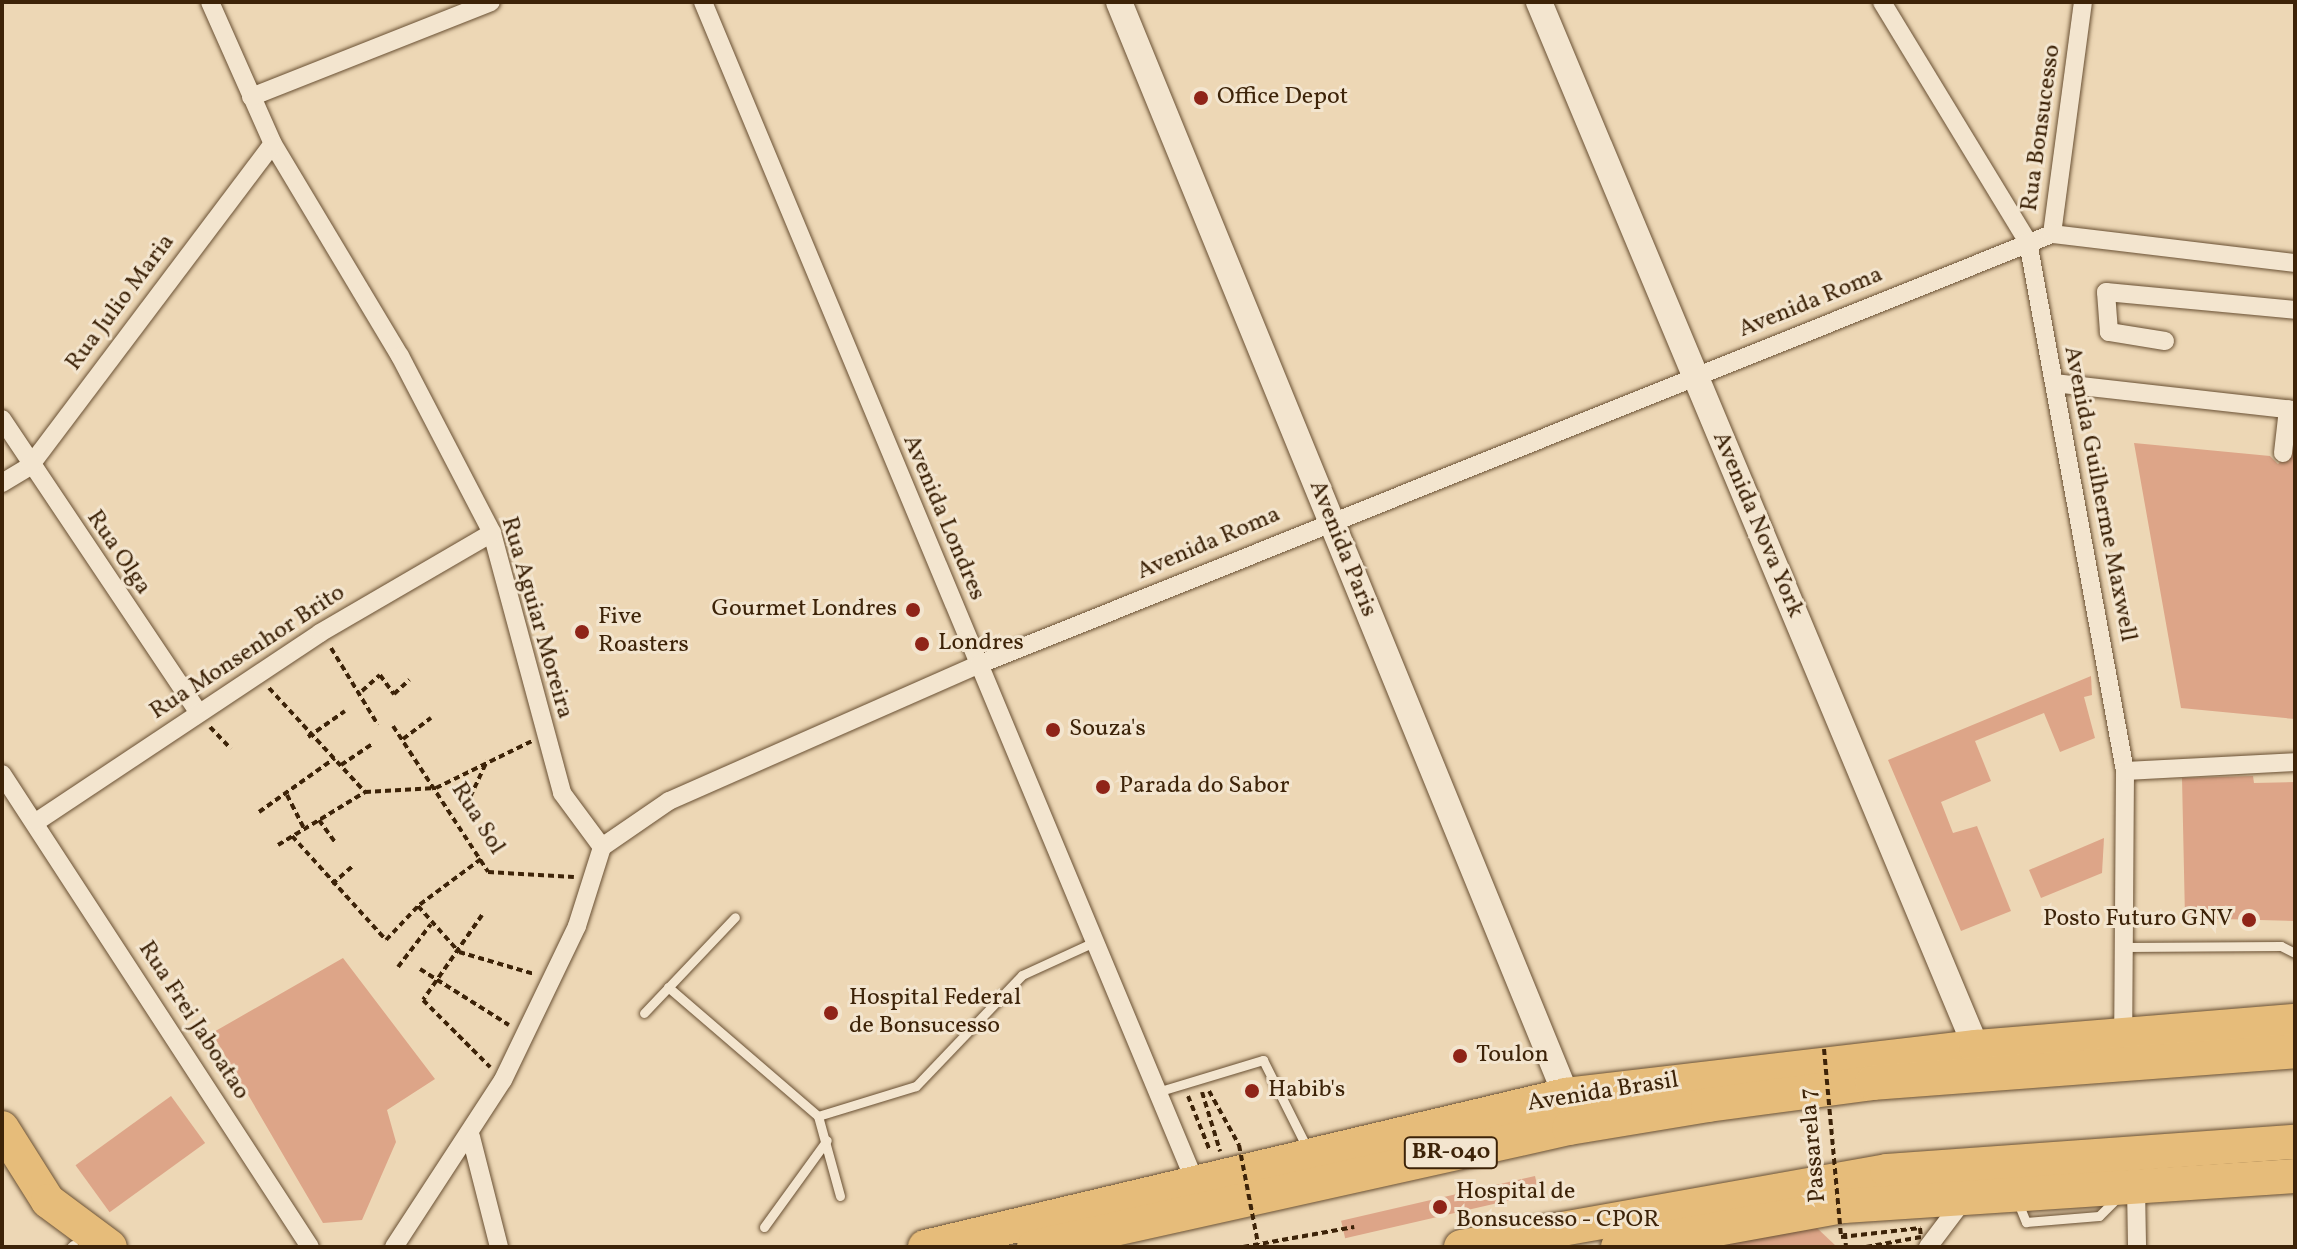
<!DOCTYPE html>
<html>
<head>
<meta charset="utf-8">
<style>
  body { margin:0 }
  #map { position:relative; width:2297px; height:1249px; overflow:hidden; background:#edd7b5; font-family:Vollkorn,serif }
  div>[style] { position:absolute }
  .building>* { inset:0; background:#dda588; transform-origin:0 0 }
  .path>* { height:4px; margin-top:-2px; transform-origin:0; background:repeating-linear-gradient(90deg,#3d2308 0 6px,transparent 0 10px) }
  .roads { filter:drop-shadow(0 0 2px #695033) drop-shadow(0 0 2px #695033) }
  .lane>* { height:9px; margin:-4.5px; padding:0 4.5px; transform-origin:4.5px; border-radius:4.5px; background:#f3e5cf }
  .street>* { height:18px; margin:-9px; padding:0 9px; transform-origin:9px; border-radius:9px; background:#f3e5cf }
  .secondary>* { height:26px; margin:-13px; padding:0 13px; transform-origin:13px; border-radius:13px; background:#f3e5cf }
  .highway>* { height:34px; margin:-17px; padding:0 17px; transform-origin:17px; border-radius:17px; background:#e6bc7a }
  .path-bridge>* { height:4px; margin-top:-2px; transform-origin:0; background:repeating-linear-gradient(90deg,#3d2308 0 6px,transparent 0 10px) }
  .dots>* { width:22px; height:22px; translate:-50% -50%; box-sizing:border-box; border:4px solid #f3e5cf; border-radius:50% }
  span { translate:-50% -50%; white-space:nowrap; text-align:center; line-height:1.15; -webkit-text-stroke:6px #f3e5cf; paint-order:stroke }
  .shield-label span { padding:2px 6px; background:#f3e5cf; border:2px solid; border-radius:6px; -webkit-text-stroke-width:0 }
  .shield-label { font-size:22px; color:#3d2308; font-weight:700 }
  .poi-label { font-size:24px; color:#3d2308 }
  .left { translate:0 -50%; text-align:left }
  .right { translate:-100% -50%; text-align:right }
  .street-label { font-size:24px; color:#3d2308 }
  .frame { position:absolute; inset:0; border:4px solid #3d2308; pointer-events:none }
</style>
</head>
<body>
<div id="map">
  <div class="building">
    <div style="clip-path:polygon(2134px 443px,2270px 456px,2278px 464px,2295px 447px,2295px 719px,2181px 708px)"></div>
    <div style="clip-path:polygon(2091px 676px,2092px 695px,2084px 697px,2095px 738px,2060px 752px,2044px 713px,1975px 741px,1991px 781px,1941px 802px,1953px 833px,1977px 826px,2011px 911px,1961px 931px,1888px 760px)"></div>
    <div style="clip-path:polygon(2253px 776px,2254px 783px,2295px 782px,2295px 921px,2185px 918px,2182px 778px)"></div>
    <div style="clip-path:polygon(2104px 838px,2102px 873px,2041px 898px,2029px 870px)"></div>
    <div style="clip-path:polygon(343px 958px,435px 1079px,387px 1110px,396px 1142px,362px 1220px,323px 1223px,212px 1033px)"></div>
    <div style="left:171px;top:1096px;width:58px;height:118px;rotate:54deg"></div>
    <div style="left:1535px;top:1176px;width:18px;height:199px;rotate:77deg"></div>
    <div style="clip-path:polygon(1817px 1228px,1837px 1247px,1708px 1247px)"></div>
  </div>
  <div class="path">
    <div style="left:331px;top:648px;width:90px;rotate:58.6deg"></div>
    <div style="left:269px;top:688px;width:142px;rotate:47.3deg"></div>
    <div style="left:365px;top:792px;width:71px;rotate:-3.2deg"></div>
    <div style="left:436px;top:788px;width:107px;rotate:-26.1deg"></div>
    <div style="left:362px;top:691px;width:24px;rotate:-42deg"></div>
    <div style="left:380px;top:675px;width:24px;rotate:54deg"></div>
    <div style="left:394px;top:694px;width:21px;rotate:-43deg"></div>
    <div style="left:393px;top:726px;width:174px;rotate:56.9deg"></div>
    <div style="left:488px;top:872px;width:86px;rotate:3.3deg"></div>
    <div style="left:210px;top:727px;width:30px;rotate:46deg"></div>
    <div style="left:308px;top:737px;width:45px;rotate:-35.1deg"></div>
    <div style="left:403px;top:739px;width:35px;rotate:-37deg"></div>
    <div style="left:341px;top:765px;width:37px;rotate:-34deg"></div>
    <div style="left:287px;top:795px;width:37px;rotate:63deg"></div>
    <div style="left:466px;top:806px;width:50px;rotate:-65deg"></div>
    <div style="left:259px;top:812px;width:93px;rotate:-35.4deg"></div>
    <div style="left:319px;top:820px;width:27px;rotate:54deg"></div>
    <div style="left:292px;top:836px;width:140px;rotate:47.9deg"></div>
    <div style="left:386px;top:940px;width:47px;rotate:-46.7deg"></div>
    <div style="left:278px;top:845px;width:102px;rotate:-31.3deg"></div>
    <div style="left:481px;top:859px;width:79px;rotate:143.3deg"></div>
    <div style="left:418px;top:906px;width:62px;rotate:48.3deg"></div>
    <div style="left:459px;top:952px;width:78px;rotate:16.3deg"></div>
    <div style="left:332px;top:884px;width:29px;rotate:-41deg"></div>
    <div style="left:482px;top:915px;width:103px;rotate:124.8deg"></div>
    <div style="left:423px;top:1000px;width:95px;rotate:45deg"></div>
    <div style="left:398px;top:967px;width:54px;rotate:-52.5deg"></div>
    <div style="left:420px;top:969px;width:105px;rotate:32.2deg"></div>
    <div style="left:1209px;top:1091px;width:62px;rotate:60.9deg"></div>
    <div style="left:1202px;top:1092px;width:62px;rotate:73deg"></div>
    <div style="left:1188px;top:1096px;width:59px;rotate:68.2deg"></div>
    <div style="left:1845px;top:1233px;width:14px;rotate:86deg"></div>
    <div style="left:1243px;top:1247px;width:113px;rotate:-10.2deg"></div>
  </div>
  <div class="roads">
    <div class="lane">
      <div style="left:2125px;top:947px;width:156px;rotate:-0.4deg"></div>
      <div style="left:2281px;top:946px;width:16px;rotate:27deg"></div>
      <div style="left:668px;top:987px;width:198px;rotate:40.7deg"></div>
      <div style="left:818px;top:1116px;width:83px;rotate:74.6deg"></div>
      <div style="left:644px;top:1013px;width:132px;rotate:-46.5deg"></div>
      <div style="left:1157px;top:1092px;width:111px;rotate:-16.8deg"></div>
      <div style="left:1263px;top:1060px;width:101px;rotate:63.4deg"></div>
      <div style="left:818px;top:1116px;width:102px;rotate:-17deg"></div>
      <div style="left:916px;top:1086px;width:153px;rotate:-46.3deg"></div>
      <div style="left:1022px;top:975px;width:79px;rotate:-24.6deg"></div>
      <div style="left:2017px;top:1200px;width:24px;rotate:68deg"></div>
      <div style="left:2026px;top:1222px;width:73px;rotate:-4.7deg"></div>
      <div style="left:2099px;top:1216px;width:24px;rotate:-45deg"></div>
      <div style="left:764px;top:1227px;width:107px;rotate:-54.1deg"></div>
      <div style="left:71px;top:1247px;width:3px;rotate:-45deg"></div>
    </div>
    <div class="street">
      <div style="left:210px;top:2px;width:155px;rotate:66.1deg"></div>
      <div style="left:273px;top:144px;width:247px;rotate:59.1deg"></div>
      <div style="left:400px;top:356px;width:199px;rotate:62.5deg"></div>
      <div style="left:492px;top:533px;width:269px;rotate:74.9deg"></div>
      <div style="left:562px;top:793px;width:67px;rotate:53.5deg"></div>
      <div style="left:703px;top:2px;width:1281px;rotate:67.36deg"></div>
      <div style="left:1882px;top:2px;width:281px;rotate:58.7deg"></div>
      <div style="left:2028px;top:242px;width:538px;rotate:79.61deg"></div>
      <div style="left:2125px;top:771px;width:264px;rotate:90.4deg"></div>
      <div style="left:251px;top:97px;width:258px;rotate:-21.6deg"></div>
      <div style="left:2052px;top:234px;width:234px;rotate:-82.4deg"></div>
      <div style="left:2165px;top:341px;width:57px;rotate:-170.9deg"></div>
      <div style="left:2109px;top:332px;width:40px;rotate:-94.3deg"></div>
      <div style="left:2106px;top:292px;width:190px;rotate:5.4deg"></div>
      <div style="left:2054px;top:383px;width:243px;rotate:6.4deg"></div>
      <div style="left:2px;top:419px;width:353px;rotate:56.2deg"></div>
      <div style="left:2283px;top:453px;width:44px;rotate:-83.5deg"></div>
      <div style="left:2px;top:483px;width:33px;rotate:-31deg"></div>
      <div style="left:30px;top:466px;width:403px;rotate:-53deg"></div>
      <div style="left:2125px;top:771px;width:170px;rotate:-3deg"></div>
      <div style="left:2px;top:774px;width:564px;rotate:56.93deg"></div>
      <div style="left:36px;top:822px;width:341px;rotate:-33.6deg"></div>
      <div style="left:320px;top:633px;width:199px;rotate:-30.2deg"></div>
      <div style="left:602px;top:847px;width:81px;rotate:-34.5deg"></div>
      <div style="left:669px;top:801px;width:338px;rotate:-23.8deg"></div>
      <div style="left:978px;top:665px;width:1157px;rotate:-21.87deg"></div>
      <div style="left:2052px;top:234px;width:245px;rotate:6.8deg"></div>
      <div style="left:471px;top:1137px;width:114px;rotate:75.7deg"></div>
      <div style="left:2136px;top:1187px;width:60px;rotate:89deg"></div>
      <div style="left:394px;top:1247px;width:199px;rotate:-56.9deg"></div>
      <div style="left:503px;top:1080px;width:171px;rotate:-64.3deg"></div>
      <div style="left:577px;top:926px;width:83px;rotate:-72.4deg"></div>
      <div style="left:1928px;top:1247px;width:61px;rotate:-52.9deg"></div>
    </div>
    <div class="secondary">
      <div style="left:1119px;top:2px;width:1181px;rotate:67.76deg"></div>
      <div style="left:1539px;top:2px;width:1133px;rotate:67.31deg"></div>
    </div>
    <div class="highway">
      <div style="left:2px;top:1128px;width:86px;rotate:57.8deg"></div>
      <div style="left:48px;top:1201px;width:77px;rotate:36.6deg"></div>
      <div style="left:925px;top:1247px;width:659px;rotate:-13.34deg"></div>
      <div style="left:1566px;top:1095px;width:413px;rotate:-6.7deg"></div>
      <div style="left:1976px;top:1047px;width:320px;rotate:-4.7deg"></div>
      <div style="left:1034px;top:1247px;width:548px;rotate:-12.54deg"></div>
      <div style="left:1569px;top:1128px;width:141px;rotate:-9.4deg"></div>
      <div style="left:1708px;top:1105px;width:165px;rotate:-7.6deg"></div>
      <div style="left:1872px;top:1083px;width:424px;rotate:-4.3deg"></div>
      <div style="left:1461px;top:1247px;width:433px;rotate:-10.1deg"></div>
      <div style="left:1887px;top:1171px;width:409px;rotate:-4.1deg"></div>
      <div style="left:1618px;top:1247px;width:230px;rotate:-10.3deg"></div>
      <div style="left:1844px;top:1206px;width:452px;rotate:-3.8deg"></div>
    </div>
  </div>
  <div class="path-bridge">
    <div style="left:1824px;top:1049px;width:189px;rotate:84.8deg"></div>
    <div style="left:1841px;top:1237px;width:80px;rotate:-6.5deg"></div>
    <div style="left:1920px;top:1228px;width:9px;rotate:84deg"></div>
    <div style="left:1921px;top:1237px;width:56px;rotate:169.7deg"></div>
    <div style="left:1239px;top:1145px;width:101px;rotate:79.1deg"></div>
  </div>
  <div class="dots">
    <div style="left:1201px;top:98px;background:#8f2418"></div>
    <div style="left:913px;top:610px;background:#8f2418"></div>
    <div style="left:582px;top:632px;background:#8f2418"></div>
    <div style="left:922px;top:644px;background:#8f2418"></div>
    <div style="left:1053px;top:730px;background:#8f2418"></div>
    <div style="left:1103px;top:787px;background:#8f2418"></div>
    <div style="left:2249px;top:920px;background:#8f2418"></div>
    <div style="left:831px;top:1013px;background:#8f2418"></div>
    <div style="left:1460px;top:1056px;background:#8f2418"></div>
    <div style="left:1252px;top:1091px;background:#8f2418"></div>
    <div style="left:1440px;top:1207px;background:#8f2418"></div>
  </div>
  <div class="shield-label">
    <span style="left:1451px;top:1153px">BR-040</span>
  </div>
  <div class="poi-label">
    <span class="left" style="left:1217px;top:98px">Office Depot</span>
    <span class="right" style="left:897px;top:610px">Gourmet Londres</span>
    <span class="left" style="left:598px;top:632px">Five<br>Roasters</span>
    <span class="left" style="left:938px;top:644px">Londres</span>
    <span class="left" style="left:1069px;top:730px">Souza's</span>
    <span class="left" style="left:1119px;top:787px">Parada do Sabor</span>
    <span class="right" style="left:2233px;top:920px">Posto Futuro GNV</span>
    <span class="left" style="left:849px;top:1013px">Hospital Federal<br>de Bonsucesso</span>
    <span class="left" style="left:1476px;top:1056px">Toulon</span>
    <span class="left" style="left:1268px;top:1091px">Habib's</span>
    <span class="left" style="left:1456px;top:1207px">Hospital de<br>Bonsucesso - CPOR</span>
  </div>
  <div class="street-label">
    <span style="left:2042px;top:128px;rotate:-82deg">Rua Bonsucesso</span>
    <span style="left:121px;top:303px;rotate:-53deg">Rua Julio Maria</span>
    <span style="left:1811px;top:303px;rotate:-22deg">Avenida Roma</span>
    <span style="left:2099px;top:494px;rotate:79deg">Avenida Guilherme Maxwell</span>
    <span style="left:943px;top:518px;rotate:67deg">Avenida Londres</span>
    <span style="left:1757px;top:525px;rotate:67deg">Avenida Nova York</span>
    <span style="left:1209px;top:544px;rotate:-23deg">Avenida Roma</span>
    <span style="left:1342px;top:549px;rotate:68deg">Avenida Paris</span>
    <span style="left:118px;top:553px;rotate:56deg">Rua Olga</span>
    <span style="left:536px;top:618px;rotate:74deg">Rua Aguiar Moreira</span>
    <span style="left:248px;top:653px;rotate:-33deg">Rua Monsenhor Brito</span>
    <span style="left:477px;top:819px;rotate:58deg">Rua Sol</span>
    <span style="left:193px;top:1021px;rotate:57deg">Rua Frei Jaboatao</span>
    <span style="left:1603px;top:1093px;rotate:-9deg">Avenida Brasil</span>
    <span style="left:1814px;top:1145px;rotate:-95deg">Passarela 7</span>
  </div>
  <div class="frame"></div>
</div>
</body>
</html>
